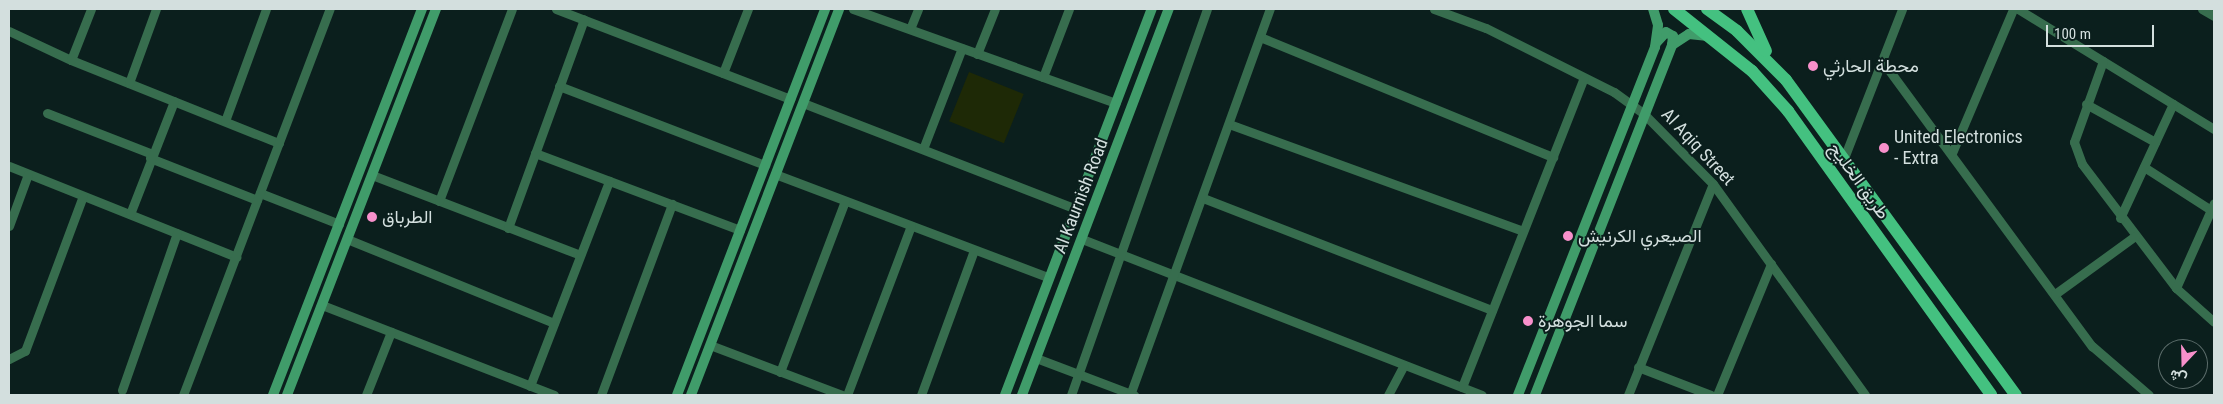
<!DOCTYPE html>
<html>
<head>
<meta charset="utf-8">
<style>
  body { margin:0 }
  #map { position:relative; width:2223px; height:404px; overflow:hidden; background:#0b1f1d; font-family:"Roboto Condensed",Vazirmatn,sans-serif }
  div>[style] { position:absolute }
  .green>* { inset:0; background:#1e2906; transform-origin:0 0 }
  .street>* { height:9px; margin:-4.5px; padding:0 4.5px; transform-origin:4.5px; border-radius:4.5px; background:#376d4e }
  .secondary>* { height:10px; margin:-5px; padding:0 5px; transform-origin:5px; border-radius:5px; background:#409c6a }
  .primary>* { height:12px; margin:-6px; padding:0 6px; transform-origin:6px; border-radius:6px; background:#44c180 }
  .dots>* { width:14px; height:14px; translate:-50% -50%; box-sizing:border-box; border:2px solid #0b1f1d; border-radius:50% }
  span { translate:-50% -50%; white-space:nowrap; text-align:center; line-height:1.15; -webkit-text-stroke:4px #0b1f1d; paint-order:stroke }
  .poi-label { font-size:18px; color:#d3dfde }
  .left { translate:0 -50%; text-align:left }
  .street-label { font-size:18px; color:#d3dfde }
  .frame { position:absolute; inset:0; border:10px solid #d3dfde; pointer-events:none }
  .north { position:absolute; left:2158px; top:339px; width:50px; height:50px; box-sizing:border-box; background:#0b1f1d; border:1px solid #5b6c6a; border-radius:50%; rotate:201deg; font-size:14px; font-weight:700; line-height:20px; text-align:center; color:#d3dfde }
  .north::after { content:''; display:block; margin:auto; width:18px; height:22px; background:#f890cb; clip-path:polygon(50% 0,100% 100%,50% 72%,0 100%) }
  .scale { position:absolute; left:2046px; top:25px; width:108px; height:22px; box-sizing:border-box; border:2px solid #d3dfde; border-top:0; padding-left:6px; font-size:15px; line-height:18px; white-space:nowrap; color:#d3dfde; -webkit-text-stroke:4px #0b1f1d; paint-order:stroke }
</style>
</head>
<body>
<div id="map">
  <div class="green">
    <div style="left:969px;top:72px;width:59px;height:53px;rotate:22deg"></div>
  </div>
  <div class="street">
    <div style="left:556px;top:9px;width:251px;rotate:21deg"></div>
    <div style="left:853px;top:9px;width:279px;rotate:19.7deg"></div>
    <div style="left:1434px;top:9px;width:55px;rotate:20.1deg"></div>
    <div style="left:1486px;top:28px;width:143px;rotate:26.6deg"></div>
    <div style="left:1614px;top:92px;width:37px;rotate:36deg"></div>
    <div style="left:1644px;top:114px;width:98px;rotate:45.4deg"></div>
    <div style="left:1713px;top:184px;width:260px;rotate:54.2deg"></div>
    <div style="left:2018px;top:9px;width:230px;rotate:31.5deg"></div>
    <div style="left:2202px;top:9px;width:14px;rotate:30deg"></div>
    <div style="left:910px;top:29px;width:22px;rotate:-68deg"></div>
    <div style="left:9px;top:31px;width:68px;rotate:25.1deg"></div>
    <div style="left:71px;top:60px;width:224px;rotate:21.8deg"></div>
    <div style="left:1260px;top:37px;width:317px;rotate:22.3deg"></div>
    <div style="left:977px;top:54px;width:48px;rotate:-68.2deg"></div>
    <div style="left:71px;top:60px;width:55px;rotate:-68.6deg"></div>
    <div style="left:2103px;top:61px;width:86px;rotate:109.7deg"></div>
    <div style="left:2074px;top:142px;width:23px;rotate:70deg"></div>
    <div style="left:2082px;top:164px;width:156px;rotate:52.8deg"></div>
    <div style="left:2176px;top:288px;width:51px;rotate:41.8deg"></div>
    <div style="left:1883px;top:62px;width:353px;rotate:53.7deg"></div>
    <div style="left:2092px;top:346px;width:75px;rotate:40.7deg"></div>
    <div style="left:723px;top:73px;width:69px;rotate:-68.7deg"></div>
    <div style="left:1043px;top:77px;width:73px;rotate:-69.1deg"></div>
    <div style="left:129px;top:83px;width:79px;rotate:-70deg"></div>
    <div style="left:559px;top:86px;width:221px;rotate:21deg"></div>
    <div style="left:803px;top:103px;width:293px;rotate:21.2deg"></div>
    <div style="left:2086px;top:104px;width:79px;rotate:28.8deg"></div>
    <div style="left:47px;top:113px;width:113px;rotate:21.3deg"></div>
    <div style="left:225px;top:121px;width:119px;rotate:-69.9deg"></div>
    <div style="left:1229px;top:124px;width:313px;rotate:20deg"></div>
    <div style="left:923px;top:149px;width:108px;rotate:-68.9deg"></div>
    <div style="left:535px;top:153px;width:219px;rotate:20.6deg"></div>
    <div style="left:1952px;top:153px;width:156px;rotate:-67deg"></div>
    <div style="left:150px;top:158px;width:115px;rotate:21.4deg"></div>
    <div style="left:1844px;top:158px;width:160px;rotate:-68.7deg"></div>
    <div style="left:9px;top:166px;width:245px;rotate:21.8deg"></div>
    <div style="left:2144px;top:167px;width:80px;rotate:32.7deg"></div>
    <div style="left:775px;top:174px;width:292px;rotate:20.7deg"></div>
    <div style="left:372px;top:175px;width:223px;rotate:21deg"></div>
    <div style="left:260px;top:193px;width:85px;rotate:21.4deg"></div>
    <div style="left:1203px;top:198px;width:310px;rotate:21.2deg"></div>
    <div style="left:439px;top:201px;width:205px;rotate:-69.2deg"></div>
    <div style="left:130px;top:214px;width:121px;rotate:-68.7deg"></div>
    <div style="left:2120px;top:218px;width:126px;rotate:-65.1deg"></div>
    <div style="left:9px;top:226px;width:55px;rotate:-69.9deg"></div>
    <div style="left:508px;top:228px;width:222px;rotate:-70deg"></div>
    <div style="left:347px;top:239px;width:223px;rotate:22.1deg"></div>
    <div style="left:1082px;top:239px;width:429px;rotate:21.3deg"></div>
    <div style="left:2176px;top:288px;width:93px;rotate:-65.9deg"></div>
    <div style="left:2055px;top:294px;width:99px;rotate:-35.9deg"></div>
    <div style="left:322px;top:305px;width:249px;rotate:21.2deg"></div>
    <div style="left:710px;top:345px;width:141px;rotate:20.7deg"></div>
    <div style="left:1036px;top:358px;width:105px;rotate:20.7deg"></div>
    <div style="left:9px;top:359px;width:18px;rotate:-27deg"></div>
    <div style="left:25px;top:351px;width:165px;rotate:-69.5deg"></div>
    <div style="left:1638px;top:367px;width:78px;rotate:21deg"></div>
    <div style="left:780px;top:372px;width:183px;rotate:-69.2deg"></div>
    <div style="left:530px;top:386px;width:220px;rotate:-68.9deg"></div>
    <div style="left:1462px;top:387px;width:332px;rotate:-68.5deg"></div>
    <div style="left:122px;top:390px;width:166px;rotate:-70.7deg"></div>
    <div style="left:183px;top:395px;width:413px;rotate:-69.2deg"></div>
    <div style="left:366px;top:395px;width:68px;rotate:-68.4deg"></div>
    <div style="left:601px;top:395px;width:204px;rotate:-69.6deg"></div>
    <div style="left:847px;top:395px;width:181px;rotate:-69.3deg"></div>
    <div style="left:921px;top:395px;width:154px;rotate:-69.9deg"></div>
    <div style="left:1071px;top:395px;width:409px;rotate:-70.6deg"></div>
    <div style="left:1130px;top:395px;width:411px;rotate:-70.1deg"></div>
    <div style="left:1388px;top:395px;width:34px;rotate:-62deg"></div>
    <div style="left:1628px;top:395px;width:227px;rotate:-68.1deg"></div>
    <div style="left:1717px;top:395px;width:142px;rotate:-67.6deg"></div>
  </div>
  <div class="secondary">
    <div style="left:1657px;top:42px;width:13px;rotate:-48deg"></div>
    <div style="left:1666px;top:32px;width:8px;rotate:30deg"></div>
    <div style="left:1673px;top:36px;width:9px;rotate:96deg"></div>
    <div style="left:273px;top:395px;width:414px;rotate:-68.9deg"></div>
    <div style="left:287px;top:395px;width:414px;rotate:-68.9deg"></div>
    <div style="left:677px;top:395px;width:413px;rotate:-69deg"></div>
    <div style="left:691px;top:395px;width:413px;rotate:-69deg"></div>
    <div style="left:1005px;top:395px;width:413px;rotate:-69.2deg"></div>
    <div style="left:1022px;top:395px;width:413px;rotate:-69.2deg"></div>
    <div style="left:1518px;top:395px;width:374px;rotate:-68.5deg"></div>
    <div style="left:1655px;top:47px;width:22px;rotate:-82deg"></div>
    <div style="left:1658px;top:25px;width:17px;rotate:-107deg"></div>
    <div style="left:1535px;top:395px;width:376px;rotate:-68.6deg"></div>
    <div style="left:1672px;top:45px;width:20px;rotate:-33deg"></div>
    <div style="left:1689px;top:34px;width:19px;rotate:6deg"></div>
  </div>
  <div class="primary">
    <div style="left:1674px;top:9px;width:100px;rotate:38.5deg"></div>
    <div style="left:1752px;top:71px;width:54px;rotate:48deg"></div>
    <div style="left:1788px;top:111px;width:349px;rotate:54.4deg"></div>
    <div style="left:1707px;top:9px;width:37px;rotate:36deg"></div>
    <div style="left:1737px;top:31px;width:69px;rotate:45deg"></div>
    <div style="left:1786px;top:80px;width:390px;rotate:53.9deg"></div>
    <div style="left:1747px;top:9px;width:46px;rotate:65.7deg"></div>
  </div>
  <div class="dots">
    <div style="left:1813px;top:66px;background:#f890cb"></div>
    <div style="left:1884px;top:148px;background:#f890cb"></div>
    <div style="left:372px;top:217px;background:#f890cb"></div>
    <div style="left:1568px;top:236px;background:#f890cb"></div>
    <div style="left:1528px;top:321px;background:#f890cb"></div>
  </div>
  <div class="poi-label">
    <span class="left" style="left:1823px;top:66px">محطة الحارثي</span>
    <span class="left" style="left:1894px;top:148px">United Electronics<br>- Extra</span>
    <span class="left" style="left:382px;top:217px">الطرباق</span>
    <span class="left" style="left:1578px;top:236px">الصيعري الكرنيش</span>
    <span class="left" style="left:1538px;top:321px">سما الجوهرة</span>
  </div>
  <div class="street-label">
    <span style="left:1698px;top:147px;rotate:47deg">Al Aqiq Street</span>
    <span style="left:1859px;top:181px;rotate:54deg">طريق الخليج</span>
    <span style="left:1081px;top:196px;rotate:-69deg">Al Kaurnish Road</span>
  </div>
  <div class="frame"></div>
  <div class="north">ش</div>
  <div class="scale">100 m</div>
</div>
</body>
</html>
